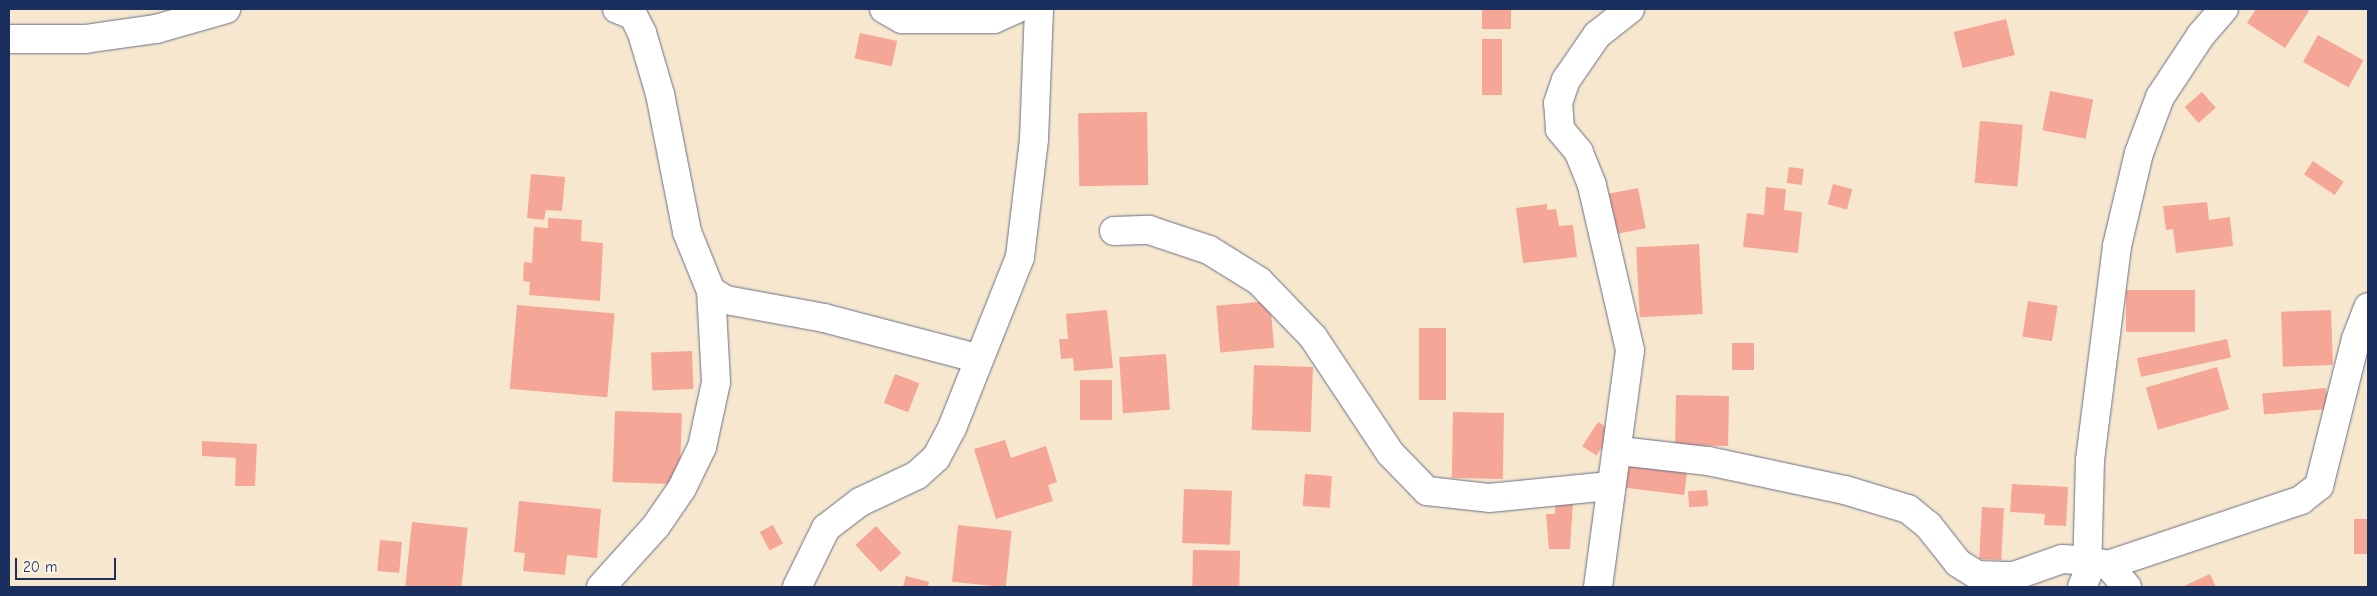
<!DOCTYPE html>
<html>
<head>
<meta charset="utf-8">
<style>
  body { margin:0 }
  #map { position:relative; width:2377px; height:596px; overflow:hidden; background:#f6e7ce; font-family:"Comic Neue",sans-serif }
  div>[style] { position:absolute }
  .building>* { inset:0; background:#f5a697; transform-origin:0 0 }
  .roads { filter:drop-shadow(0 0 1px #686f85) drop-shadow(0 0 1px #686f85) }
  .street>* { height:28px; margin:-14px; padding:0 14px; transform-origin:14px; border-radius:14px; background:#fff }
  span { translate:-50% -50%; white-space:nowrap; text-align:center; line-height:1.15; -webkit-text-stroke:5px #fcf5e5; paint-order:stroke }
  .frame { position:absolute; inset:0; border:10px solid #1b2f5e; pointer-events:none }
  .scale { position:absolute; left:15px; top:558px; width:101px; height:22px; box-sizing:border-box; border:2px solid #1b2f5e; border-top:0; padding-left:6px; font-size:15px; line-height:18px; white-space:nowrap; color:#1b2f5e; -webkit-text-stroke:4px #fcf5e5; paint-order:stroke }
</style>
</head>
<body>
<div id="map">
  <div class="building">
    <div style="left:1482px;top:9px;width:29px;height:20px"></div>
    <div style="clip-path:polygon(2256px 9px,2306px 9px,2309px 11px,2285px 48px,2247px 23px)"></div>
    <div style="left:2006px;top:19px;width:37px;height:54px;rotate:76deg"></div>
    <div style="left:860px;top:33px;width:38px;height:26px;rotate:12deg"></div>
    <div style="left:2318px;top:35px;width:52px;height:31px;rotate:29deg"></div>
    <div style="left:1482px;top:39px;width:20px;height:56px"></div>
    <div style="left:2050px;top:91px;width:44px;height:40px;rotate:11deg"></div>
    <div style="left:2202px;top:92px;width:21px;height:23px;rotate:49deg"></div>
    <div style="left:1147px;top:112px;width:73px;height:69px;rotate:89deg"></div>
    <div style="left:1980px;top:121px;width:43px;height:62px;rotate:5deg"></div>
    <div style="left:2313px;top:161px;width:37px;height:16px;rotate:34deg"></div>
    <div style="left:1789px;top:167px;width:15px;height:16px;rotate:8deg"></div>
    <div style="clip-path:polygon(531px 174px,565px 177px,562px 211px,546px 210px,544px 220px,527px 218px)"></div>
    <div style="left:1833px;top:184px;width:20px;height:21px;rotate:15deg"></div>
    <div style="clip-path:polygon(1766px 187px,1786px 189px,1784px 210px,1802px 212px,1798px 253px,1743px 247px,1747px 213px,1764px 215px)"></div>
    <div style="left:1638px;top:188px;width:41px;height:30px;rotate:79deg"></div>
    <div style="clip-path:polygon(2207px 202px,2209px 220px,2230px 217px,2233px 246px,2176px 253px,2173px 229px,2166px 230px,2163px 206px)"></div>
    <div style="clip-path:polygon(1547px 204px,1547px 210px,1556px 209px,1559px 226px,1573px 225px,1577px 257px,1523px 263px,1516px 208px)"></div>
    <div style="clip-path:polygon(548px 218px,582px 220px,581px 241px,603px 243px,600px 301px,529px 295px,530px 282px,523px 281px,524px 262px,532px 263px,534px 227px,548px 228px)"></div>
    <div style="left:1699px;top:244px;width:70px;height:63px;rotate:87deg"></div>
    <div style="left:2195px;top:290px;width:42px;height:69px;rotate:90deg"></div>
    <div style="left:1270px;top:301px;width:47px;height:54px;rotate:85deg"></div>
    <div style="left:2028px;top:301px;width:30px;height:36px;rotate:9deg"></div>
    <div style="left:517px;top:305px;width:98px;height:84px;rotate:5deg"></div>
    <div style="clip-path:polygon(1107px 310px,1113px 368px,1074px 371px,1073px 358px,1061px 359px,1059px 339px,1068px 339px,1066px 314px)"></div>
    <div style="left:2331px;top:310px;width:55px;height:50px;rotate:88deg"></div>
    <div style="left:1419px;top:328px;width:27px;height:72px"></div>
    <div style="left:2227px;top:339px;width:19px;height:92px;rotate:78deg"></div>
    <div style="left:1732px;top:343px;width:22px;height:27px"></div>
    <div style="left:692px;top:351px;width:38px;height:41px;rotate:88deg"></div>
    <div style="left:1166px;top:354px;width:56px;height:47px;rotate:86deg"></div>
    <div style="left:1254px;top:365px;width:59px;height:65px;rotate:2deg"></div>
    <div style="left:2217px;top:367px;width:44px;height:74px;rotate:74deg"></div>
    <div style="left:895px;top:374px;width:26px;height:31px;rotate:21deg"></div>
    <div style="left:1080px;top:380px;width:32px;height:40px"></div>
    <div style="left:2326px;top:388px;width:21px;height:64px;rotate:85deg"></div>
    <div style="left:1676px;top:395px;width:53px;height:50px;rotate:1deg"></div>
    <div style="left:615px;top:411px;width:67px;height:71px;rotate:2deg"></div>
    <div style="left:1453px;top:412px;width:51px;height:66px;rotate:1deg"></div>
    <div style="left:1598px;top:422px;width:17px;height:29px;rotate:33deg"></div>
    <div style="clip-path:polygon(1005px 440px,1011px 458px,1046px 446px,1057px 482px,1048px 485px,1053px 501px,996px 519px,974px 449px)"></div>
    <div style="clip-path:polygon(202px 441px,257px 444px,255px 486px,235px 486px,236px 458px,202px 456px)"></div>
    <div style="left:1629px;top:460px;width:59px;height:28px;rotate:7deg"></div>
    <div style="left:1305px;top:474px;width:27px;height:32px;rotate:4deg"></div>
    <div style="clip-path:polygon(2012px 484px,2068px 487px,2066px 526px,2044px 525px,2045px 514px,2010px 512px)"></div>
    <div style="left:1184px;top:489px;width:48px;height:54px;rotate:2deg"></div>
    <div style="left:1707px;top:490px;width:16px;height:19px;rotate:86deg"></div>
    <div style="clip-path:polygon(519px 501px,601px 509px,597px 558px,567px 555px,565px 575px,523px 571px,525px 553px,514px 552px)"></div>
    <div style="clip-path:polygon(1555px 502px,1573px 503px,1570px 549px,1549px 549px,1546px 514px,1555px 514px)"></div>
    <div style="left:1982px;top:507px;width:22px;height:52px;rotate:3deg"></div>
    <div style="left:2354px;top:519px;width:14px;height:35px"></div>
    <div style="left:412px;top:522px;width:56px;height:65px;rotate:6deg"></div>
    <div style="left:773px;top:525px;width:21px;height:15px;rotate:62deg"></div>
    <div style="left:958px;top:525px;width:54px;height:57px;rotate:6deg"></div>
    <div style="left:876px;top:526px;width:37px;height:28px;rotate:47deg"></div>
    <div style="left:380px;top:540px;width:22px;height:31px;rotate:5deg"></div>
    <div style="left:1193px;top:550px;width:47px;height:37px;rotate:1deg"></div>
    <div style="clip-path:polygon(2210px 574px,2216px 587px,2182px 587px)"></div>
    <div style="clip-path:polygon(906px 576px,929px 582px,928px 587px,903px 587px)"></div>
  </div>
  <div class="roads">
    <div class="street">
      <div style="left:617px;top:9px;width:17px;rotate:21deg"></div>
      <div style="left:633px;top:15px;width:20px;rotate:63deg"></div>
      <div style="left:642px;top:33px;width:64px;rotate:73.6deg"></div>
      <div style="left:660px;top:94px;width:141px;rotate:78.9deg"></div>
      <div style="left:687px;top:232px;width:64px;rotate:67.9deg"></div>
      <div style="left:711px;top:291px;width:17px;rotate:31deg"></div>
      <div style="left:726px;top:300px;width:100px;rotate:10.4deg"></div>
      <div style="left:824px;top:318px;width:158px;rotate:14.7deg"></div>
      <div style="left:884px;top:9px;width:21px;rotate:29deg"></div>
      <div style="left:902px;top:19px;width:92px"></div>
      <div style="left:994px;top:19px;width:24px;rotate:-24deg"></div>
      <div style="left:9px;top:39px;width:76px"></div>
      <div style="left:85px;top:39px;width:72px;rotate:-8deg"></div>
      <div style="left:156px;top:29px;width:73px;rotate:-15.9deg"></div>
      <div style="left:1114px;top:231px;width:35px;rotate:-2deg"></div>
      <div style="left:1149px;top:230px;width:63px;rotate:18.4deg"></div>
      <div style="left:1209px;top:250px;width:59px;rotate:31.8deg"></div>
      <div style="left:1259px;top:281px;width:78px;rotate:46deg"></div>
      <div style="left:1313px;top:337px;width:139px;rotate:56.4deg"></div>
      <div style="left:1390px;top:453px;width:53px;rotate:45.8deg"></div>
      <div style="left:1427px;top:491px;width:62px;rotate:6.4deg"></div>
      <div style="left:1489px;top:498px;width:121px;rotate:-5.7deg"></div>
      <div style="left:1620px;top:451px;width:89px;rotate:6.5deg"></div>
      <div style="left:1708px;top:461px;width:140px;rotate:12deg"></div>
      <div style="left:1845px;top:490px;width:66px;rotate:16.8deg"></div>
      <div style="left:1908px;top:509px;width:26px;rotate:39deg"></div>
      <div style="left:1928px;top:525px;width:48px;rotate:51.7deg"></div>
      <div style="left:1958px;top:563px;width:22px;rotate:32deg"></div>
      <div style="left:1977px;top:575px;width:37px;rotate:2deg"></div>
      <div style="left:2014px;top:576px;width:51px;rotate:-19.5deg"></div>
      <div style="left:2062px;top:559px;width:26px;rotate:4deg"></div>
      <div style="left:2088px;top:561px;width:20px;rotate:11deg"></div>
      <div style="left:2108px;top:565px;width:29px;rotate:49deg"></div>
      <div style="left:2108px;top:565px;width:204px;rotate:-18.6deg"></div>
      <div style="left:2301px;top:500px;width:23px;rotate:-38deg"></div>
      <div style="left:2319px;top:486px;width:152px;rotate:-75.9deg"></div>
      <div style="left:2356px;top:339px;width:34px;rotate:-69deg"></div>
      <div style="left:601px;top:587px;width:82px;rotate:-48deg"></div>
      <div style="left:656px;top:526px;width:46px;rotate:-55.6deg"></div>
      <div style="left:682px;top:488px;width:46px;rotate:-64deg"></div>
      <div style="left:702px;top:447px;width:66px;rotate:-77.8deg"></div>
      <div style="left:716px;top:382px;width:91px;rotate:-93.1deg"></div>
      <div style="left:797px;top:587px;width:66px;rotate:-63.8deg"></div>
      <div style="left:826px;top:528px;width:43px;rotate:-37.4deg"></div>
      <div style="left:860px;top:502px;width:63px;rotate:-25.3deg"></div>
      <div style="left:917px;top:475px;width:25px;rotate:-42deg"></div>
      <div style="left:936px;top:458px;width:34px;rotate:-62deg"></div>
      <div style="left:952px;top:428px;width:184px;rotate:-68.3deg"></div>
      <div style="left:1020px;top:257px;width:119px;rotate:-83.2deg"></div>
      <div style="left:1034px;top:139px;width:130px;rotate:-87.8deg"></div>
      <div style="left:1598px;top:587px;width:239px;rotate:-82.3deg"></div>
      <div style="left:1630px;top:350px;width:169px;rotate:-103deg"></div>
      <div style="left:1592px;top:185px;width:35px;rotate:-112deg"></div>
      <div style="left:1579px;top:152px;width:30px;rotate:-130deg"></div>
      <div style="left:1560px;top:129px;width:26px;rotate:-94deg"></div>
      <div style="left:1558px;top:103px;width:24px;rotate:-71deg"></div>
      <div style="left:1566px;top:80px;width:55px;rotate:-55.4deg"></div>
      <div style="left:1597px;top:35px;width:42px;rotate:-38.2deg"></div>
      <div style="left:2082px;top:587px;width:13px;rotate:-67deg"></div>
      <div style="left:2087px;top:575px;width:115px;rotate:-88.5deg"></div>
      <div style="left:2090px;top:460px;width:216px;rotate:-82.8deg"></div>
      <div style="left:2117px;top:246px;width:96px;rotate:-76.7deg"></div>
      <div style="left:2139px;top:153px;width:60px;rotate:-69.4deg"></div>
      <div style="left:2160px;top:97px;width:74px;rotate:-56.5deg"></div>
      <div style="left:2201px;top:35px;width:35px;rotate:-49deg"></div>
    </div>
  </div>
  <div class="frame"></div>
  <div class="scale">20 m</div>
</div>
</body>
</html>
